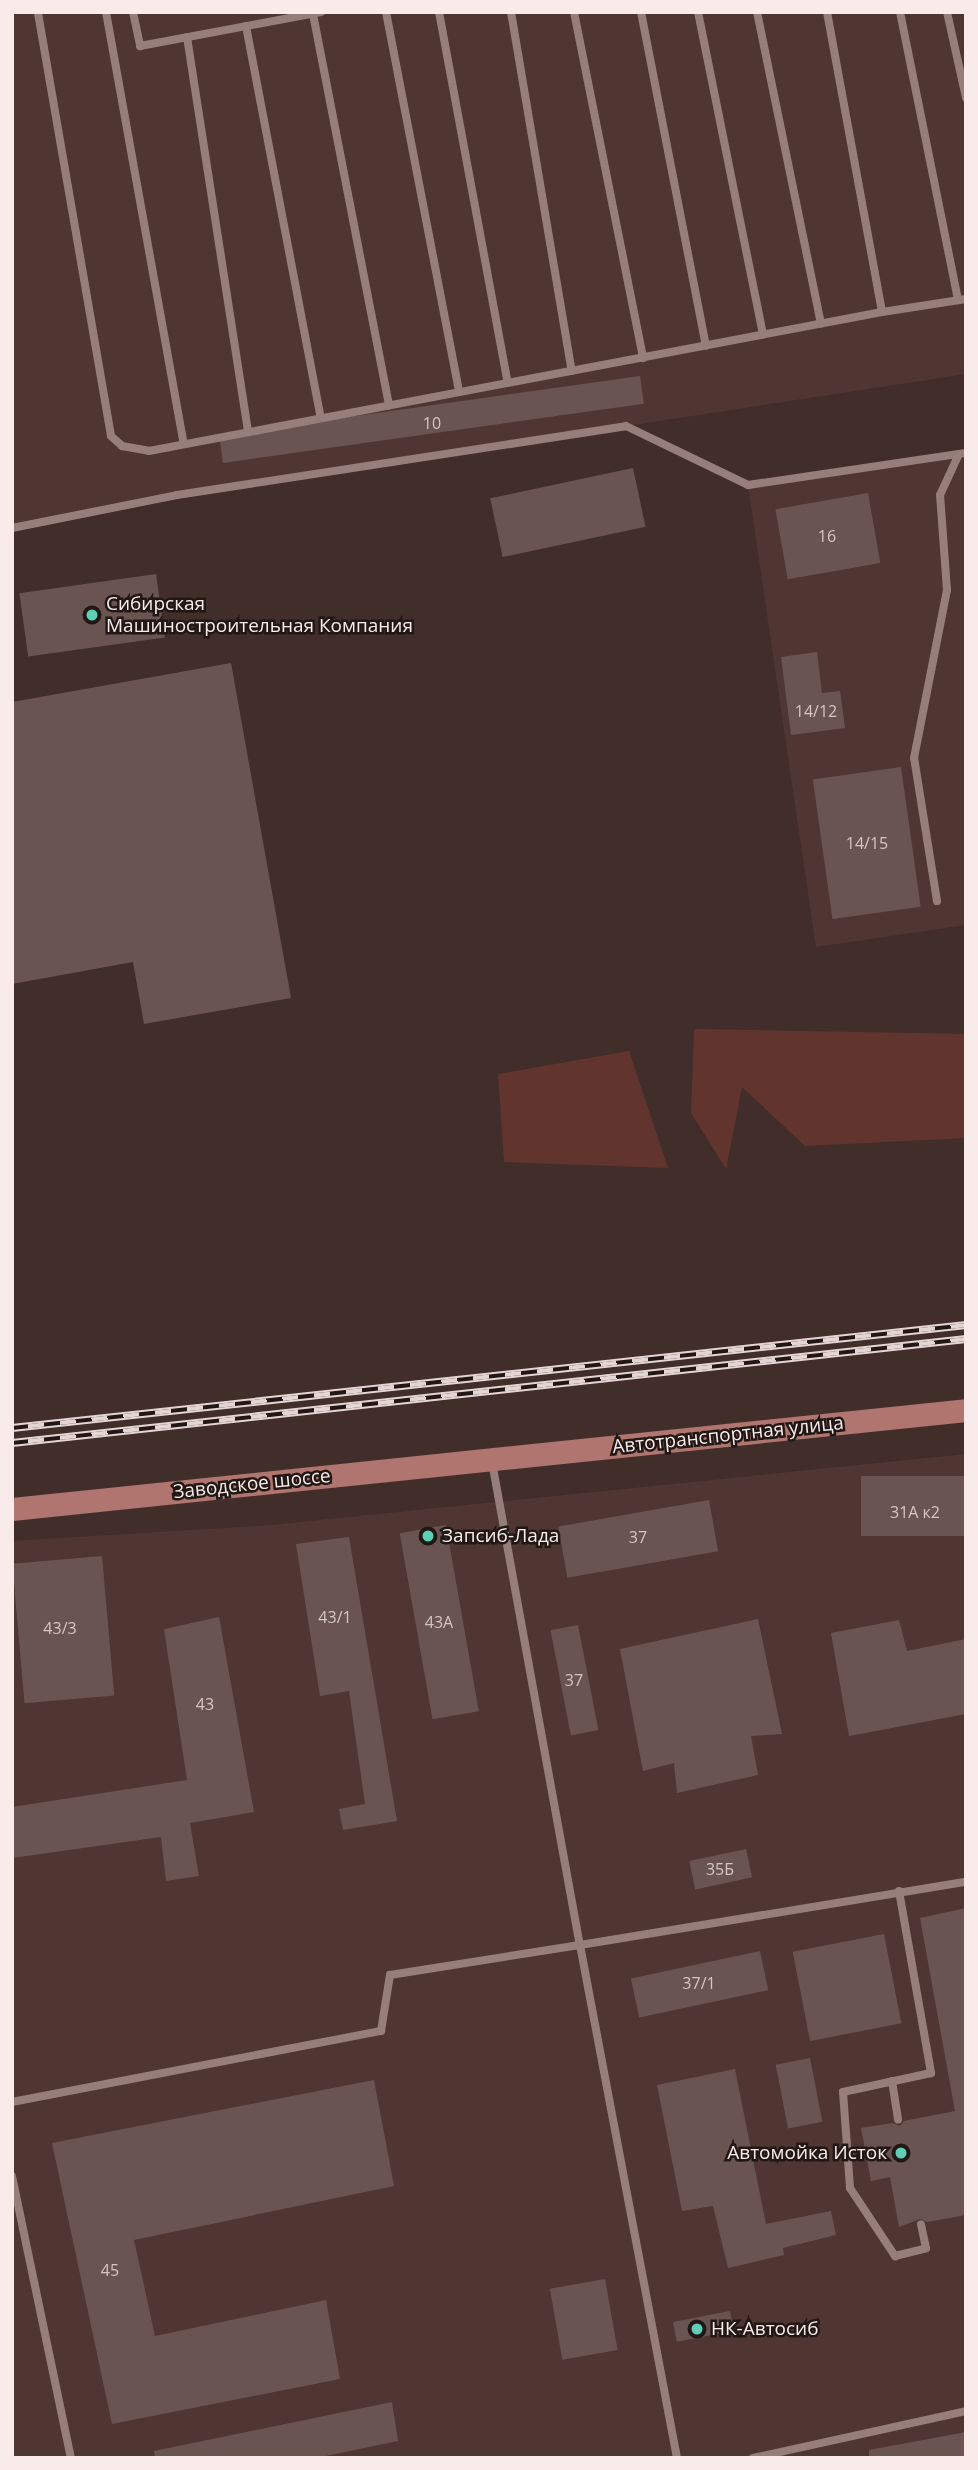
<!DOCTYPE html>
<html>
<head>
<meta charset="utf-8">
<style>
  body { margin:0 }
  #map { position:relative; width:978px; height:2470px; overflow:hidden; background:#412d2a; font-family:"Open Sans",sans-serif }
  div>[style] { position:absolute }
  .built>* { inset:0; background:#503632 }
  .green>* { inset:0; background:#62342e }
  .building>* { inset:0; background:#6a5451; transform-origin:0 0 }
  .lane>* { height:8px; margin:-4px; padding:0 4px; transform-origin:4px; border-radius:4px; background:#967e7a }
  .secondary>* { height:23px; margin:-11.5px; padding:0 11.5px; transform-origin:11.5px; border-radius:11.5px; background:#af756e }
  .rail>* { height:8px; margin-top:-4px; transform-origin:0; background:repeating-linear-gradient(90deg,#211816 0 16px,#e4d5d3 0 32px); box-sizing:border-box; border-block:2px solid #e4d5d3 }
  .dots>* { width:19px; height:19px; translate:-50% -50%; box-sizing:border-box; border:4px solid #211816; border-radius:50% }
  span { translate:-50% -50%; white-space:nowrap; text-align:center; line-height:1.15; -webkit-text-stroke:5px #211816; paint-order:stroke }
  .number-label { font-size:16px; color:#d5c5c3 }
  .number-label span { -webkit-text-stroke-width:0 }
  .poi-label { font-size:19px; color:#f9ebe9 }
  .left { translate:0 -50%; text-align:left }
  .right { translate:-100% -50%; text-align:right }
  .street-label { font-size:19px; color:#f9ebe9 }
  .frame { position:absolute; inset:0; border:14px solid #f9ebe9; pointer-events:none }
</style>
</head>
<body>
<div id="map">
  <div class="built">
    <div style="clip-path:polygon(12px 12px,966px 12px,966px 374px,177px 495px,12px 528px)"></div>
    <div style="clip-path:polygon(966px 453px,966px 925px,816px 947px,748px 485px)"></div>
    <div style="clip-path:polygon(966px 1454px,966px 2458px,12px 2458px,12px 1541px,271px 1525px)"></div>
  </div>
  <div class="green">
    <div style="clip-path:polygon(694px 1029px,966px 1034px,966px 1138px,805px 1146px,742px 1087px,726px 1169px,691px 1113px)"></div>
    <div style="clip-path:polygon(629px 1051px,668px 1168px,504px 1162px,498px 1074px)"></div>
  </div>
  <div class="building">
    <div style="left:640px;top:376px;width:28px;height:425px;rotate:82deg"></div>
    <div style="left:633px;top:468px;width:60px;height:146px;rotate:78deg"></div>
    <div style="left:868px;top:493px;width:71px;height:94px;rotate:80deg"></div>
    <div style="left:156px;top:574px;width:64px;height:138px;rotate:82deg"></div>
    <div style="clip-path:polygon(817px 652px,822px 693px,840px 691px,845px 728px,791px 735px,781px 657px)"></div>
    <div style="clip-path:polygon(231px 663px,291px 998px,144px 1024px,133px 962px,12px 984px,12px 702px)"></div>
    <div style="left:901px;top:767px;width:141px;height:89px;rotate:82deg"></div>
    <div style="left:966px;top:1476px;width:60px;height:105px;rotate:90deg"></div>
    <div style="left:709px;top:1500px;width:52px;height:153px;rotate:80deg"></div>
    <div style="left:446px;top:1525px;width:189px;height:47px;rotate:80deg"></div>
    <div style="clip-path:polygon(349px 1537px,397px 1821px,343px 1830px,339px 1809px,365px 1804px,349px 1691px,320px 1696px,296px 1544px)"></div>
    <div style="left:102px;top:1556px;width:140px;height:90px;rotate:85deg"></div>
    <div style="clip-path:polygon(219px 1617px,254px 1812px,190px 1823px,199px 1876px,166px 1881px,161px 1837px,12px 1858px,12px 1807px,187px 1780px,164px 1629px)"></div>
    <div style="clip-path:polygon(758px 1619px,782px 1734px,751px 1736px,758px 1775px,677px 1793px,674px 1763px,643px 1771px,620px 1649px)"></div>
    <div style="clip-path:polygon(899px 1620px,907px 1651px,966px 1639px,966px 1714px,849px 1736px,831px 1633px)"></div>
    <div style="left:578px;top:1625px;width:107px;height:28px;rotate:79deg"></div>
    <div style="left:746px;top:1849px;width:29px;height:58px;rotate:78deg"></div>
    <div style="clip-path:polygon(966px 1908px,966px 2215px,927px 2222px,920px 2219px,899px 2227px,890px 2177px,871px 2181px,861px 2128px,892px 2123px,900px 2126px,904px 2121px,955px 2111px,920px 1918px)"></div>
    <div style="left:884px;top:1934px;width:91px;height:93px;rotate:79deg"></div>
    <div style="left:760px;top:1951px;width:40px;height:132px;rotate:78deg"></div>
    <div style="left:810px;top:2058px;width:65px;height:35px;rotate:79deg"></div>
    <div style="clip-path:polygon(735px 2069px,766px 2224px,831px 2211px,836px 2235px,783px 2248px,784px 2255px,728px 2268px,713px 2206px,682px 2211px,657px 2085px)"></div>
    <div style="clip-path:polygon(374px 2080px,394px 2186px,134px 2240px,155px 2336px,326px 2300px,340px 2379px,112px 2424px,52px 2143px)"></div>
    <div style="left:605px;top:2279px;width:72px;height:56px;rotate:80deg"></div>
    <div style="left:730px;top:2311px;width:20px;height:58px;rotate:79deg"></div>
    <div style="clip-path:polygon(392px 2402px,398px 2441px,316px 2458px,155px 2458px,154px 2451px)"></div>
    <div style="clip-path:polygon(966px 2432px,966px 2458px,869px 2458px,869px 2450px)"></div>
  </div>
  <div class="lane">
    <div style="left:106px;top:12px;width:439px;rotate:79.8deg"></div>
    <div style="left:133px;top:12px;width:35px;rotate:78deg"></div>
    <div style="left:140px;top:46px;width:184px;rotate:-10.6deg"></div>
    <div style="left:386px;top:12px;width:381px;rotate:79.1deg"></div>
    <div style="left:439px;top:12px;width:377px;rotate:79.5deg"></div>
    <div style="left:511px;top:12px;width:364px;rotate:80.4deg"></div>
    <div style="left:574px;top:12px;width:353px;rotate:78.7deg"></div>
    <div style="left:641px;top:12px;width:340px;rotate:79deg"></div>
    <div style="left:698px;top:12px;width:329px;rotate:78.6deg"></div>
    <div style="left:757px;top:12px;width:318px;rotate:78.4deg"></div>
    <div style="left:827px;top:12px;width:305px;rotate:79.6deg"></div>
    <div style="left:882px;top:312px;width:85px;rotate:-8.8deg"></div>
    <div style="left:900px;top:12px;width:294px;rotate:78.6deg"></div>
    <div style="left:947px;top:12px;width:88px;rotate:77.5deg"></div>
    <div style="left:38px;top:13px;width:429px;rotate:80.2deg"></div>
    <div style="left:111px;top:436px;width:15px;rotate:42deg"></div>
    <div style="left:122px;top:446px;width:27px;rotate:10deg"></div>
    <div style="left:149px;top:451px;width:746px;rotate:-10.74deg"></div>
    <div style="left:313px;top:14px;width:399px;rotate:79deg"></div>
    <div style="left:246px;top:26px;width:399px;rotate:79.2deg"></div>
    <div style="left:187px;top:37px;width:400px;rotate:81.2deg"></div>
    <div style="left:12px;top:528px;width:168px;rotate:-11.3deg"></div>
    <div style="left:177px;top:495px;width:454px;rotate:-8.7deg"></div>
    <div style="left:626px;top:426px;width:136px;rotate:25.8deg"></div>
    <div style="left:748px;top:485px;width:220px;rotate:-8.4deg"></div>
    <div style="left:937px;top:901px;width:145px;rotate:-99.1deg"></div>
    <div style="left:914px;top:758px;width:171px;rotate:-78.9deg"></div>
    <div style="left:947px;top:590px;width:95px;rotate:-94.2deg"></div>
    <div style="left:940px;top:495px;width:45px;rotate:-65.1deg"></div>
    <div style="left:492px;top:1462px;width:491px;rotate:79.7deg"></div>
    <div style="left:580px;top:1945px;width:391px;rotate:-9.3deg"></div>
    <div style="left:899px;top:1891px;width:185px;rotate:80deg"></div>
    <div style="left:931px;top:2073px;width:90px;rotate:167.8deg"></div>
    <div style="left:843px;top:2092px;width:96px;rotate:85.8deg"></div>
    <div style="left:850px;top:2188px;width:82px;rotate:56.5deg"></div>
    <div style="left:895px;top:2256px;width:32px;rotate:-14deg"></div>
    <div style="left:926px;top:2248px;width:24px;rotate:-102deg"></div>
    <div style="left:892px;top:2081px;width:39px;rotate:81deg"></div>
    <div style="left:12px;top:2102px;width:376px;rotate:-10.9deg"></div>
    <div style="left:381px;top:2031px;width:57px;rotate:-80.9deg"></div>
    <div style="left:390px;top:1975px;width:192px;rotate:-9deg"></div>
    <div style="left:580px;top:1945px;width:522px;rotate:79.29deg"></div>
    <div style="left:12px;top:2176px;width:288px;rotate:78.2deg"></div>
    <div style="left:753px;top:2458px;width:218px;rotate:-12.4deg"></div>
  </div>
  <div class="secondary">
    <div style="left:12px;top:1509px;width:959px;rotate:-5.92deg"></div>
  </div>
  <div class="rail">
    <div style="left:12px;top:1428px;width:960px;rotate:-6.16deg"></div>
    <div style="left:12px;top:1443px;width:960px;rotate:-6.22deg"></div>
  </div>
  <div class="dots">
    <div style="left:92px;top:615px;background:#5eceb7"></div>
    <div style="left:428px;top:1536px;background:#5eceb7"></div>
    <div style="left:901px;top:2153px;background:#5eceb7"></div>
    <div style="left:697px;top:2329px;background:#5eceb7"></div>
  </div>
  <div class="number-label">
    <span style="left:432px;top:423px">10</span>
    <span style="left:827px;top:536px">16</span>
    <span style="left:816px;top:711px">14/12</span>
    <span style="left:867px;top:843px">14/15</span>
    <span style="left:915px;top:1512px">31А к2</span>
    <span style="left:638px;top:1537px">37</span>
    <span style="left:335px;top:1617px">43/1</span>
    <span style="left:439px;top:1622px">43А</span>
    <span style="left:60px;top:1628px">43/3</span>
    <span style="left:574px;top:1680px">37</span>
    <span style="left:205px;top:1704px">43</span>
    <span style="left:720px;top:1869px">35Б</span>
    <span style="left:699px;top:1983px">37/1</span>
    <span style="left:110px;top:2270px">45</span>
  </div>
  <div class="poi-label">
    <span class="left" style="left:106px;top:615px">Сибирская<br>Машиностроительная Компания</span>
    <span class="left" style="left:442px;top:1536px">Запсиб-Лада</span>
    <span class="right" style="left:887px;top:2153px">Автомойка Исток</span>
    <span class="left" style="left:711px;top:2329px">НК-Автосиб</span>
  </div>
  <div class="street-label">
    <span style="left:728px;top:1435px;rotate:-6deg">Автотранспортная улица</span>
    <span style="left:252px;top:1484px;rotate:-6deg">Заводское шоссе</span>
  </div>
  <div class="frame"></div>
</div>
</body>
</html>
